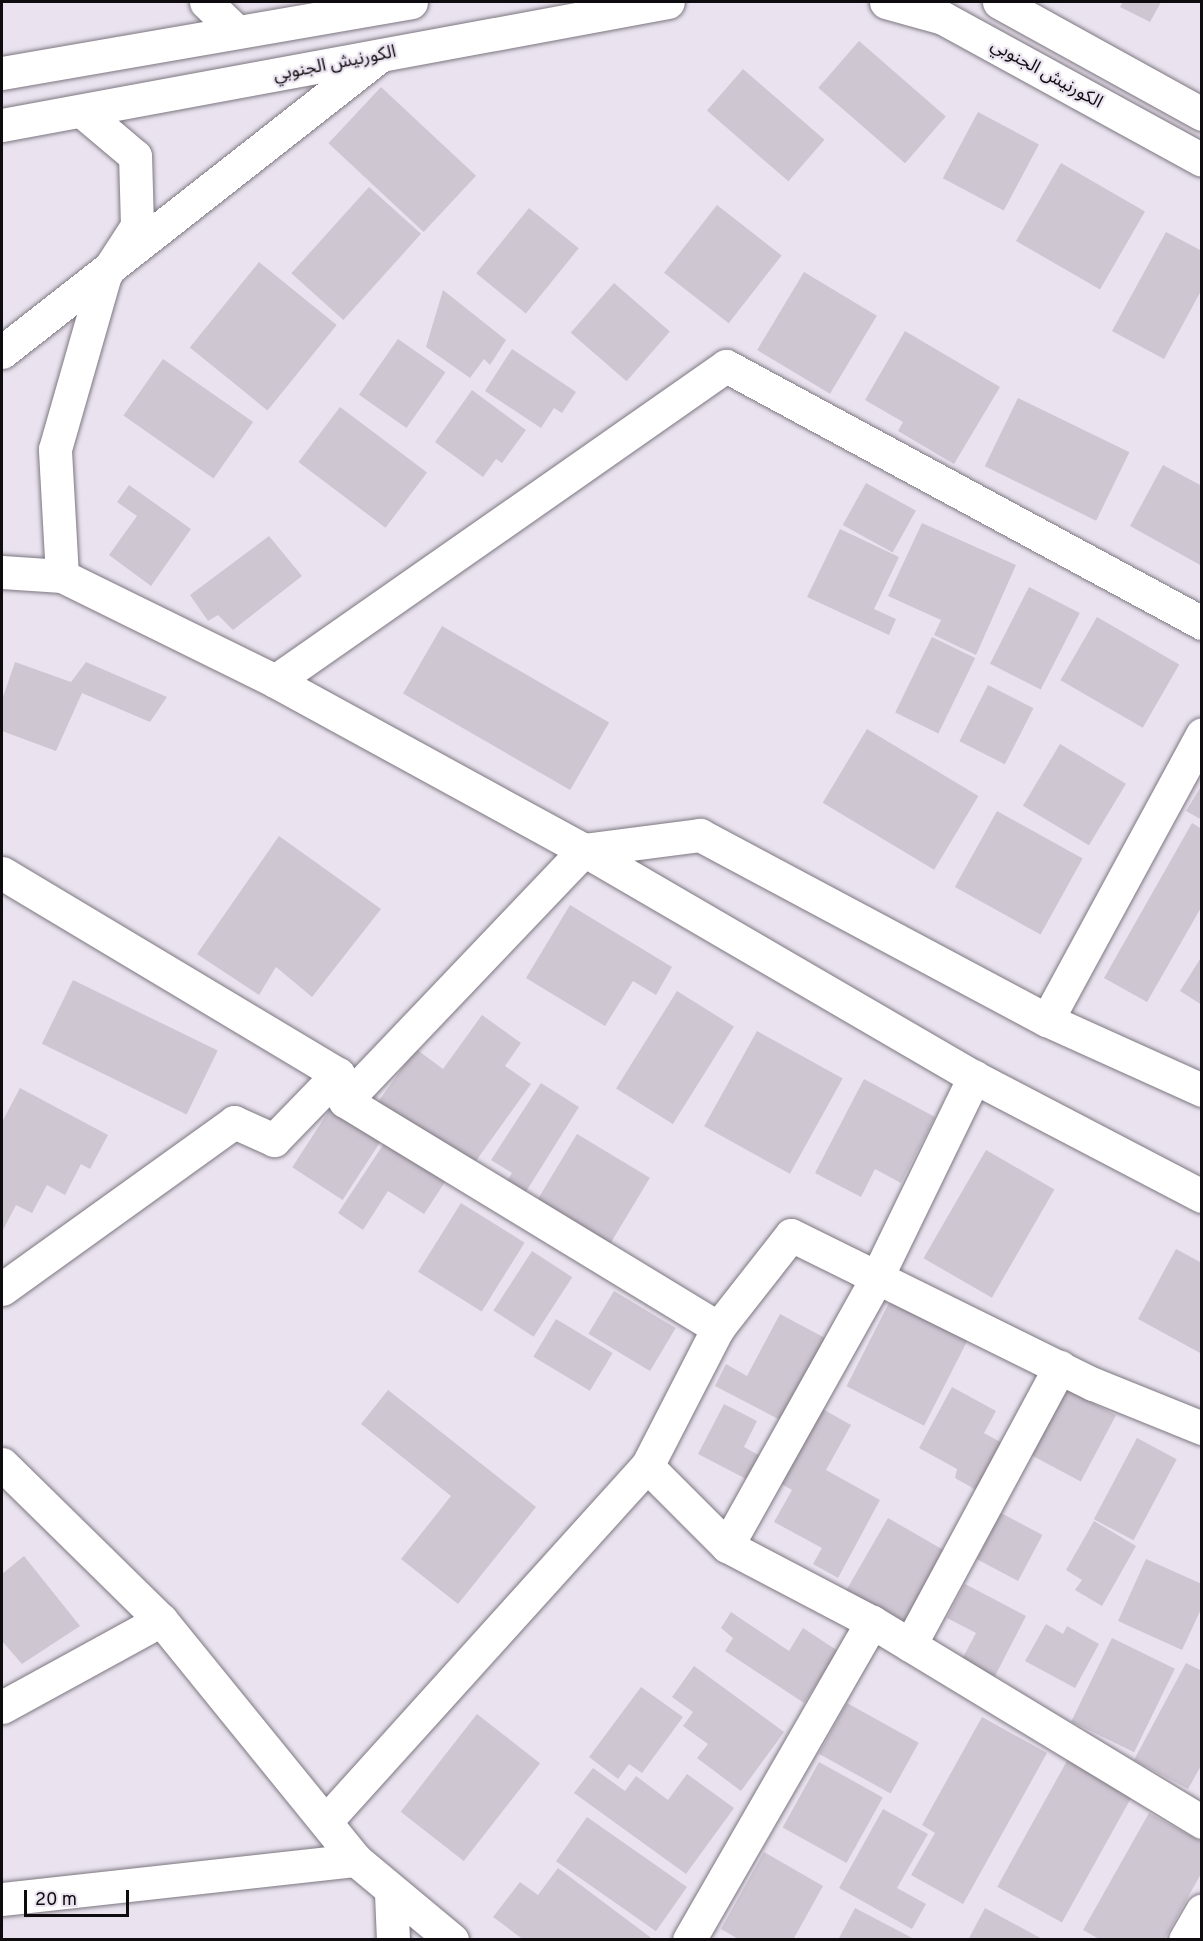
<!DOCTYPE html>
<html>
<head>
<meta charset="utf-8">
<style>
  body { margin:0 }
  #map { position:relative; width:1203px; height:1941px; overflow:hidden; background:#eae3ef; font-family:Overpass,"Noto Sans Arabic",sans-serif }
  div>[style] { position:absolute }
  .building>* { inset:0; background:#cec6d1; transform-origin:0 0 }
  .roads { filter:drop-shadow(0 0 2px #7d7781) drop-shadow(0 0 2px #7d7781) }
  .minor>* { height:33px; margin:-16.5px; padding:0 16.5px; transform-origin:16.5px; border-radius:16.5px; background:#fff }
  .secondary>* { height:33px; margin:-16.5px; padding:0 16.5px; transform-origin:16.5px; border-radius:16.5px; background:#fff }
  span { translate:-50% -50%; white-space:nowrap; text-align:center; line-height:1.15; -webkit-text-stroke:4.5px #eae3ef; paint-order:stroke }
  .street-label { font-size:18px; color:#0f0c10 }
  .frame { position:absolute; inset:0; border:3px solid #0f0c10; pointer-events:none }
  .scale { position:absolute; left:24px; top:1890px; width:105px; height:27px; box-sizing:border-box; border:3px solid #0f0c10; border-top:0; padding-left:8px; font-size:18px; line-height:21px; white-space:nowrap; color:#0f0c10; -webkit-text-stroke:4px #eae3ef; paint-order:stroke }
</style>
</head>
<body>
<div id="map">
  <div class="building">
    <div style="clip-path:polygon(1123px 2px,1161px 2px,1150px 22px,1120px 7px)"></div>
    <div style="left:859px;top:41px;width:115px;height:62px;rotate:41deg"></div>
    <div style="left:743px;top:69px;width:108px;height:55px;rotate:41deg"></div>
    <div style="left:381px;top:87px;width:130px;height:77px;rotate:43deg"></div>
    <div style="left:978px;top:112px;width:69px;height:75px;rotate:28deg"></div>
    <div style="left:1061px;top:163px;width:97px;height:90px;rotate:30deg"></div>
    <div style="left:369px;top:187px;width:70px;height:116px;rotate:42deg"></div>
    <div style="left:717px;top:205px;width:82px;height:86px;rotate:38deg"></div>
    <div style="left:529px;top:208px;width:64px;height:84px;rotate:39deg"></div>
    <div style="clip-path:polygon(1166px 232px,1202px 251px,1202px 289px,1164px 359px,1112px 331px)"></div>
    <div style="left:259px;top:262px;width:100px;height:110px;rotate:39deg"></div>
    <div style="left:804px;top:272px;width:85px;height:91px;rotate:31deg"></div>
    <div style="left:614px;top:283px;width:74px;height:66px;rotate:41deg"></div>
    <div style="clip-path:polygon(443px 290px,506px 340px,490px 365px,484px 359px,470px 378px,426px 347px)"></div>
    <div style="clip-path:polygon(905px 331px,1000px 387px,954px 464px,898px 431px,903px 422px,865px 400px)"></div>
    <div style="left:398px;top:339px;width:58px;height:68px;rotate:35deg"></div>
    <div style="clip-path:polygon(512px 349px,576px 392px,562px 413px,554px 408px,541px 428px,485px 391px)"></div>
    <div style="left:163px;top:359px;width:110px;height:69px;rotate:35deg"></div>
    <div style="clip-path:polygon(472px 390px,526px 430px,502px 463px,496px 459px,483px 477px,435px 442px)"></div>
    <div style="left:1018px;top:398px;width:124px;height:76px;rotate:26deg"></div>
    <div style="left:340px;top:407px;width:109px;height:69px;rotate:37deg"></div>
    <div style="clip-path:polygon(1163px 465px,1202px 486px,1202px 566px,1130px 526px)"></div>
    <div style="left:866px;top:483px;width:57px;height:48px;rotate:29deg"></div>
    <div style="clip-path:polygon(129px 485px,191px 529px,151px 586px,109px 555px,137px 516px,117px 502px)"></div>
    <div style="clip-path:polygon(922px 523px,1016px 565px,976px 655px,934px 635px,941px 620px,888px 596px)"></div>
    <div style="clip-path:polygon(840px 529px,899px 557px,874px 609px,896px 619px,889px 635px,807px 597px)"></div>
    <div style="clip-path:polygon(269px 536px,302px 576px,233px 630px,218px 615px,208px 621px,190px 595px)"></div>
    <div style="left:1029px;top:587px;width:57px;height:86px;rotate:27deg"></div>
    <div style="left:1097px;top:617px;width:95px;height:73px;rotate:30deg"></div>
    <div style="left:442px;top:626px;width:193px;height:78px;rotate:30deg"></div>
    <div style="left:932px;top:637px;width:48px;height:84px;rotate:26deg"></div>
    <div style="clip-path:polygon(15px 662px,71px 682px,86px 662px,167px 697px,150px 722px,82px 693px,56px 751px,2px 731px,2px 700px)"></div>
    <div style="left:988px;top:685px;width:51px;height:63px;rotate:27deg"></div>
    <div style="left:867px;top:729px;width:130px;height:86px;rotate:31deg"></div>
    <div style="left:1060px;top:744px;width:77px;height:72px;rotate:31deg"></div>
    <div style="clip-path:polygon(1202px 785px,1202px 820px,1186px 811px)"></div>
    <div style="left:997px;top:811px;width:98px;height:87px;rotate:29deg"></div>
    <div style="clip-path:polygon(1192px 823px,1202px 829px,1202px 906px,1147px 1002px,1104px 978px)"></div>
    <div style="clip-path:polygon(279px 836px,381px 909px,312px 997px,276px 967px,259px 995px,197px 954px)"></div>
    <div style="clip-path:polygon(570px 905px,672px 967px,656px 995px,633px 981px,605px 1026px,526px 978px)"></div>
    <div style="clip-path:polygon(1202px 956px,1202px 1005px,1180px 991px)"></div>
    <div style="left:73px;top:980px;width:161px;height:71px;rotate:26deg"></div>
    <div style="left:677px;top:991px;width:67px;height:115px;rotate:32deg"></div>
    <div style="clip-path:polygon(482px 1015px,521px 1043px,505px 1066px,531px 1084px,468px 1172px,375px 1106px,416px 1049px,443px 1069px)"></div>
    <div style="left:757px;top:1031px;width:98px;height:109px;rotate:29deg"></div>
    <div style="clip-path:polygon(864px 1079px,935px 1117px,901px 1183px,875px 1169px,861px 1197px,815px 1173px)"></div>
    <div style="clip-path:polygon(541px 1083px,579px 1107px,522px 1198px,503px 1187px,512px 1173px,491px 1160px)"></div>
    <div style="clip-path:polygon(20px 1088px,108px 1135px,90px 1169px,81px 1164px,65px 1195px,47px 1185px,32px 1213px,16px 1205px,2px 1232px,2px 1122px)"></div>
    <div style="left:332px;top:1106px;width:60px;height:73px;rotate:33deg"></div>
    <div style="left:577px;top:1134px;width:85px;height:77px;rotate:31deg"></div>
    <div style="clip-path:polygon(389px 1136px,449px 1176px,424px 1214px,388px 1191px,363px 1230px,338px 1213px)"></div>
    <div style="left:986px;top:1150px;width:79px;height:125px;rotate:30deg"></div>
    <div style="left:461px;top:1203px;width:75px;height:81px;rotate:32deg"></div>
    <div style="clip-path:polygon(1176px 1249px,1202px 1263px,1202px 1354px,1138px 1319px)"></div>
    <div style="left:532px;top:1251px;width:48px;height:71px;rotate:33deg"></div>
    <div style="left:614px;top:1291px;width:72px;height:50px;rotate:31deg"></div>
    <div style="left:891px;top:1299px;width:87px;height:98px;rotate:27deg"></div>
    <div style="clip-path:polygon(780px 1314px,825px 1338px,782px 1421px,715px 1386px,726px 1364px,747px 1376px)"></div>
    <div style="left:556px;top:1319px;width:66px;height:44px;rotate:31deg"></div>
    <div style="clip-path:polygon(952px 1387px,996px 1411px,984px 1433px,1011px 1448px,985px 1495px,955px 1478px,957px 1469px,919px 1448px)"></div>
    <div style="left:1063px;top:1387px;width:60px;height:75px;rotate:28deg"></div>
    <div style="clip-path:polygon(388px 1390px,536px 1507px,458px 1604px,401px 1559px,451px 1496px,361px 1424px)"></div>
    <div style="clip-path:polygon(724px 1404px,757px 1421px,744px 1447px,764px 1458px,752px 1482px,698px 1454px)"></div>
    <div style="clip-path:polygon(819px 1407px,851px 1425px,826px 1470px,880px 1500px,838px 1578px,813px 1564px,822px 1548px,774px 1522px,792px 1490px,778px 1482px)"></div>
    <div style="left:1137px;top:1438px;width:45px;height:92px;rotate:28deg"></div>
    <div style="left:1001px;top:1513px;width:47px;height:52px;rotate:28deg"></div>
    <div style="left:888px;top:1518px;width:69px;height:86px;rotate:30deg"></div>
    <div style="clip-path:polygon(1094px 1521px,1136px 1546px,1102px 1606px,1075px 1590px,1082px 1580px,1066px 1570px)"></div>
    <div style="clip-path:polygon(24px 1556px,80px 1626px,22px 1664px,2px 1641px,2px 1574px)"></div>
    <div style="clip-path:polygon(1146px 1559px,1202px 1584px,1202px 1607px,1182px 1650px,1118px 1621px)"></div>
    <div style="clip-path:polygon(965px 1584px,1026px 1616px,994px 1678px,961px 1661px,976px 1633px,947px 1618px)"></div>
    <div style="clip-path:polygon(731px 1612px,789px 1651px,803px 1628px,838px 1651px,804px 1703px,725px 1651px,733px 1638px,721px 1628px)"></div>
    <div style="clip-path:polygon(1046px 1624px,1063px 1634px,1067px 1626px,1099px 1644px,1075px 1688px,1025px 1661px)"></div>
    <div style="left:1112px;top:1638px;width:70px;height:93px;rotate:26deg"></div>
    <div style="clip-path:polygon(1186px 1663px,1202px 1671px,1202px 1764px,1188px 1789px,1134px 1760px)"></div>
    <div style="clip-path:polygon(694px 1666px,784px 1732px,741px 1791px,697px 1758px,708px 1744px,683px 1726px,693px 1712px,672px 1697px)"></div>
    <div style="clip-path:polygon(641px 1687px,683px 1717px,642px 1773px,629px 1764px,618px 1779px,589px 1757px)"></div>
    <div style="left:847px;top:1703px;width:82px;height:58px;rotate:29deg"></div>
    <div style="left:477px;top:1714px;width:80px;height:124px;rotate:38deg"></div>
    <div style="clip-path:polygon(982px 1717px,1047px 1753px,963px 1904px,911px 1875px,935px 1833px,922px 1825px)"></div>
    <div style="left:1068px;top:1759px;width:74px;height:146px;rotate:29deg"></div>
    <div style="left:819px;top:1762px;width:73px;height:75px;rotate:29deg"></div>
    <div style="clip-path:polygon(593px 1768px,625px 1791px,636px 1776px,668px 1800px,687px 1774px,734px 1808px,686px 1874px,574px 1793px)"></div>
    <div style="clip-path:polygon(883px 1809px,928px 1834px,897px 1888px,926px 1904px,912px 1929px,839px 1888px)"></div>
    <div style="clip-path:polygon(1149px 1813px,1202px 1842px,1202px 1872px,1164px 1940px,1101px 1940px,1083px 1930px)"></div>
    <div style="left:587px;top:1817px;width:122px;height:54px;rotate:35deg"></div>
    <div style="clip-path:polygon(764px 1852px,823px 1886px,793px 1940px,740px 1940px,721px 1929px)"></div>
    <div style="clip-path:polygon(558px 1868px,654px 1940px,524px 1940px,493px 1917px,520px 1882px,538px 1895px)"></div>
    <div style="clip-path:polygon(855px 1908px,916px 1940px,838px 1940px)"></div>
    <div style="clip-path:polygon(985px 1908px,1044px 1940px,968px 1940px)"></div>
  </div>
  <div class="roads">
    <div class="minor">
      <div style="left:206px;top:2px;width:40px;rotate:44deg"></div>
      <div style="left:2px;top:352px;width:480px;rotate:-38.1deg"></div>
      <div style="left:2px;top:572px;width:60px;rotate:3.8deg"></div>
      <div style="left:62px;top:576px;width:237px;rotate:26.2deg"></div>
      <div style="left:275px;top:681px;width:352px;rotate:28.7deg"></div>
      <div style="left:584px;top:850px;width:451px;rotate:30.2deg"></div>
      <div style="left:974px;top:1077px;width:257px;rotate:27.6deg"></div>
      <div style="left:62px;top:576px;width:127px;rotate:-93.2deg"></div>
      <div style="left:55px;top:449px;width:181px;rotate:-74deg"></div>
      <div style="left:105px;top:275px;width:59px;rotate:-56.9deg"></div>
      <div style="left:137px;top:226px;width:70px;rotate:-91.6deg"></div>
      <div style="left:135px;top:156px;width:68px;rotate:-139.8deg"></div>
      <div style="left:275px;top:681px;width:550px;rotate:-34.93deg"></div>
      <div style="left:726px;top:366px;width:541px;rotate:28.37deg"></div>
      <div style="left:2px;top:873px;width:392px;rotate:30.9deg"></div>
      <div style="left:338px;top:1074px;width:28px;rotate:75deg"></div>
      <div style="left:345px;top:1101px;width:437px;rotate:31.3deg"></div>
      <div style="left:1047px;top:1020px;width:325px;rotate:-61.5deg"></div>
      <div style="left:345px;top:1101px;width:347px;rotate:-46.4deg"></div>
      <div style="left:584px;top:850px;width:117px;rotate:-7.4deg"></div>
      <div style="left:700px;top:835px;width:393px;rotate:28.1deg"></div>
      <div style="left:1047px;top:1020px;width:170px;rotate:24.3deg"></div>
      <div style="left:2px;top:1289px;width:286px;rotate:-35.7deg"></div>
      <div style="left:234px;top:1122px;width:44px;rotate:24.2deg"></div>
      <div style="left:274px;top:1140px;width:92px;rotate:-45.9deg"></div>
      <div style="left:2px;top:1464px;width:223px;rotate:44.5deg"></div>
      <div style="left:161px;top:1620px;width:309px;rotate:50.9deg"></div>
      <div style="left:356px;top:1860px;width:125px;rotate:39.8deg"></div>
      <div style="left:647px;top:1466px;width:113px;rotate:45deg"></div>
      <div style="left:727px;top:1546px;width:164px;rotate:27.7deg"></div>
      <div style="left:872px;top:1622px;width:386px;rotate:31.2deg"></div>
      <div style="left:727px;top:1546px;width:306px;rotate:-60.8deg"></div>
      <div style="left:876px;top:1279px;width:225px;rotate:-64.1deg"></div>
      <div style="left:910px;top:1645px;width:316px;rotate:-61.7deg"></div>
      <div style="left:2px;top:1707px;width:181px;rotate:-28.7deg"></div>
      <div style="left:326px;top:1821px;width:479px;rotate:-47.9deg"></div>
      <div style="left:647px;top:1466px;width:155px;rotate:-62.8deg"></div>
      <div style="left:718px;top:1328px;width:118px;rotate:-51.9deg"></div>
      <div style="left:791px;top:1235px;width:337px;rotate:26.3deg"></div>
      <div style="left:1093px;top:1384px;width:118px;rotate:22deg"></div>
      <div style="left:391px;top:1893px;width:47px;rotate:87.6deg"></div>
      <div style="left:2px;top:1899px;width:356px;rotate:-6.3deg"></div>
      <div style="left:689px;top:1940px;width:367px;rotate:-60.1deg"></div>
      <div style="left:1185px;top:1940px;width:34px;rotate:-60deg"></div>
    </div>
    <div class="secondary">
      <div style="left:886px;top:2px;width:59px;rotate:15.7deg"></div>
      <div style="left:943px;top:18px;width:295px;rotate:28.7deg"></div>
      <div style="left:999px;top:2px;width:232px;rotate:28.9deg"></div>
      <div style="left:2px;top:73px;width:415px;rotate:-9.8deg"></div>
      <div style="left:2px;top:125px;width:677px;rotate:-10.46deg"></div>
    </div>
  </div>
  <div class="street-label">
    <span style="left:335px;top:65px;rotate:-11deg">الكورنيش الجنوبي</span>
    <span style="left:1046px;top:75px;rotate:29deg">الكورنيش الجنوبي</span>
  </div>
  <div class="frame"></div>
  <div class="scale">20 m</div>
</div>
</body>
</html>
